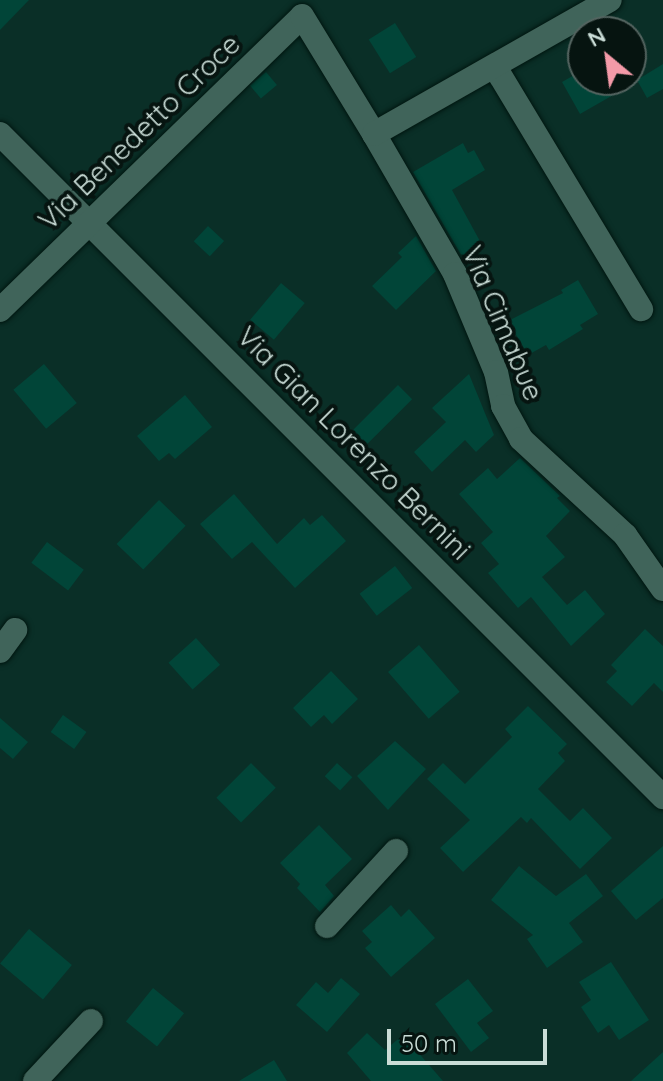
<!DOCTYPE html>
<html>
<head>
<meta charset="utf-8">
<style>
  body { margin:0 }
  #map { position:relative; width:663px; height:1081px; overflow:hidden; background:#0a2f27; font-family:Quicksand,sans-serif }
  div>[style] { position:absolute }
  .building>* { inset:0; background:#014538; transform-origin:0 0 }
  .roads { filter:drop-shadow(0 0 2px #001610) drop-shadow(0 0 2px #001610) }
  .minor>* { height:24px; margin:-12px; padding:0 12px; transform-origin:12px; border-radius:12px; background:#40645a }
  span { translate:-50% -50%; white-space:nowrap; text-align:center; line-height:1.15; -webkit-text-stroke:8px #061410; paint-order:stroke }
  .street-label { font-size:28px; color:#caddd7 }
  .north { position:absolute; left:567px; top:16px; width:80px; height:80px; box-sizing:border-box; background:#061410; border:2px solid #546460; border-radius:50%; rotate:331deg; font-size:22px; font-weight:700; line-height:32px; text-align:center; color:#caddd7 }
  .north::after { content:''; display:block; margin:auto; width:28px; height:36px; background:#f39aa8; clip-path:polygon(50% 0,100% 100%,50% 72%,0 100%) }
  .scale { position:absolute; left:387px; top:1029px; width:160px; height:36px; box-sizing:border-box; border:4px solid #caddd7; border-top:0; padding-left:10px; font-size:24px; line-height:28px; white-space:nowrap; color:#caddd7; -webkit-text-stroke:6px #061410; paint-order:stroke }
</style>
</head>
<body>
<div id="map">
  <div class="building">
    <div style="clip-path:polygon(0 0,29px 0,0 30px)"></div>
    <div style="left:395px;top:23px;width:40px;height:31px;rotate:58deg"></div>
    <div style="clip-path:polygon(663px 64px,663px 89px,647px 98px,637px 80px)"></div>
    <div style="clip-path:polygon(583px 70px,583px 80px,607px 80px,615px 94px,580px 114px,562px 82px)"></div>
    <div style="left:266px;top:72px;width:17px;height:21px;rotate:50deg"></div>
    <div style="clip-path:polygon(463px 143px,468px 153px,474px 150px,485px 170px,452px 190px,481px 243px,472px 248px,479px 259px,467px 265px,413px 172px)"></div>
    <div style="left:208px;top:226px;width:22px;height:21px;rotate:43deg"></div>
    <div style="clip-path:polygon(416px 236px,436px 271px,396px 310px,372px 286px,402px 257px,398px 253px)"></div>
    <div style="clip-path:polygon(578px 280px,598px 314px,580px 325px,583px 329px,549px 350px,546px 345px,528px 355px,508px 321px,563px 293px,561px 290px)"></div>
    <div style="left:281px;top:283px;width:31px;height:48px;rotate:40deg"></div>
    <div style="left:44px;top:364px;width:51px;height:40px;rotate:50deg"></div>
    <div style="clip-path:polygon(469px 374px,494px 435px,476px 452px,465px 440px,432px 472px,414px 452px,446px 422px,432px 408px)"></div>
    <div style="left:398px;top:385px;width:20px;height:65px;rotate:45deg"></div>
    <div style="clip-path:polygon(185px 395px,212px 427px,175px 459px,169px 453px,159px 461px,137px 436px)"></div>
    <div style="clip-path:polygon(520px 458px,560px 496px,557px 498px,570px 511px,546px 536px,565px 557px,542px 577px,567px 605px,585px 590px,605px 614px,571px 646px,531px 597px,518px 608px,488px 573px,499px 564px,481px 543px,493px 532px,459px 494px,488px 468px,497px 479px)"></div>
    <div style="clip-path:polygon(234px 494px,277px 544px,304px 518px,310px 525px,322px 515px,346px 541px,295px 588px,252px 542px,232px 559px,200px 524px)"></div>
    <div style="left:159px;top:500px;width:37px;height:61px;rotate:44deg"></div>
    <div style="left:47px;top:542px;width:46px;height:26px;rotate:37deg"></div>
    <div style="left:395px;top:566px;width:28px;height:45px;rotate:52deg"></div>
    <div style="clip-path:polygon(645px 629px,663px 646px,663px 692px,654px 683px,632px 706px,606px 682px,617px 671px,611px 665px)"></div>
    <div style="left:196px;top:638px;width:36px;height:37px;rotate:48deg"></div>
    <div style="left:419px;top:645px;width:62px;height:41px;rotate:49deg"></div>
    <div style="clip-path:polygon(331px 671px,358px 699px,332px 724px,324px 715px,311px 727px,293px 708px)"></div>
    <div style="clip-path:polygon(528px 706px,567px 744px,558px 753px,565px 761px,538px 789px,570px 821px,583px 808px,612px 838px,580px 869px,531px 818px,527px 823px,521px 817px,463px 872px,440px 848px,470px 820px,427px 779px,443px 763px,465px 784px,512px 737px,505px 729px)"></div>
    <div style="left:63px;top:715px;width:29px;height:21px;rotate:36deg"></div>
    <div style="clip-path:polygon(0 718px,28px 742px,13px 759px,0 748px)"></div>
    <div style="clip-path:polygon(395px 741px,426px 769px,388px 810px,357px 776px)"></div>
    <div style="left:251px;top:763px;width:35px;height:49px;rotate:45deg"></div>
    <div style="left:337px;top:763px;width:21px;height:18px;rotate:43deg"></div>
    <div style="clip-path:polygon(319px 825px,352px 859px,325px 885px,334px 896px,320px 912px,297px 888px,300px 884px,280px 863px)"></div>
    <div style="clip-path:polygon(663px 846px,663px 898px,636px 920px,611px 891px)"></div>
    <div style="clip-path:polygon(519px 866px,556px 896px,586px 874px,603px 896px,569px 923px,583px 942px,547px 968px,527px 939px,533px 935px,491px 900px)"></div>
    <div style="clip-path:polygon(391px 905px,401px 917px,409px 909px,435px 938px,391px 977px,365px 948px,372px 942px,362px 931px)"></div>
    <div style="left:29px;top:929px;width:56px;height:45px;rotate:40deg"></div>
    <div style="clip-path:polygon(611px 962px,649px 1020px,619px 1040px,609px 1025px,598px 1033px,581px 1007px,591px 1000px,579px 982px)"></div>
    <div style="clip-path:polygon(341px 978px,360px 994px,327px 1032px,296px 1005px,316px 982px,328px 993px)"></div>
    <div style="clip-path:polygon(468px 979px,493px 1011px,477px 1023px,489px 1038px,471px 1052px,435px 1004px)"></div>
    <div style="left:153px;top:988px;width:40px;height:43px;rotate:39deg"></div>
    <div style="clip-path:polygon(367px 1033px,385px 1050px,403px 1035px,443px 1081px,371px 1081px,347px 1053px)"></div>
    <div style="clip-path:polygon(663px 1052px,663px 1081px,631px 1081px)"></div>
    <div style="clip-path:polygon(274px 1060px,287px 1081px,239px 1081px)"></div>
  </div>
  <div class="roads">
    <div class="minor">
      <div style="left:495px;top:67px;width:283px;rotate:58.9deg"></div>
      <div style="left:0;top:134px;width:938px;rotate:45deg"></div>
      <div style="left:374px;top:134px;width:162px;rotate:59.9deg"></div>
      <div style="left:455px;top:274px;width:106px;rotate:67.3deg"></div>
      <div style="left:496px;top:372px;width:35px;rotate:78deg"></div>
      <div style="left:503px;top:406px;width:38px;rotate:61deg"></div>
      <div style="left:521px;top:439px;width:142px;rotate:42.7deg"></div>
      <div style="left:625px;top:535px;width:66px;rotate:54.9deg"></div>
      <div style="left:0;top:310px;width:421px;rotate:-44.2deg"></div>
      <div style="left:302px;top:16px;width:138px;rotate:58.6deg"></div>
      <div style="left:374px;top:134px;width:271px;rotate:-29.6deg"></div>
      <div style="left:0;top:651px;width:26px;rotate:-54deg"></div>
      <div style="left:327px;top:926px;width:102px;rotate:-47.4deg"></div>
      <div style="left:35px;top:1081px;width:82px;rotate:-47deg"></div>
    </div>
  </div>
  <div class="street-label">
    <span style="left:139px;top:132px;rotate:-44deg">Via Benedetto Croce</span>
    <span style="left:503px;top:323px;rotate:67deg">Via Cimabue</span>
    <span style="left:354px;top:443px;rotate:45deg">Via Gian Lorenzo Bernini</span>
  </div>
  <div class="north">N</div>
  <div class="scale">50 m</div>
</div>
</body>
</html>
